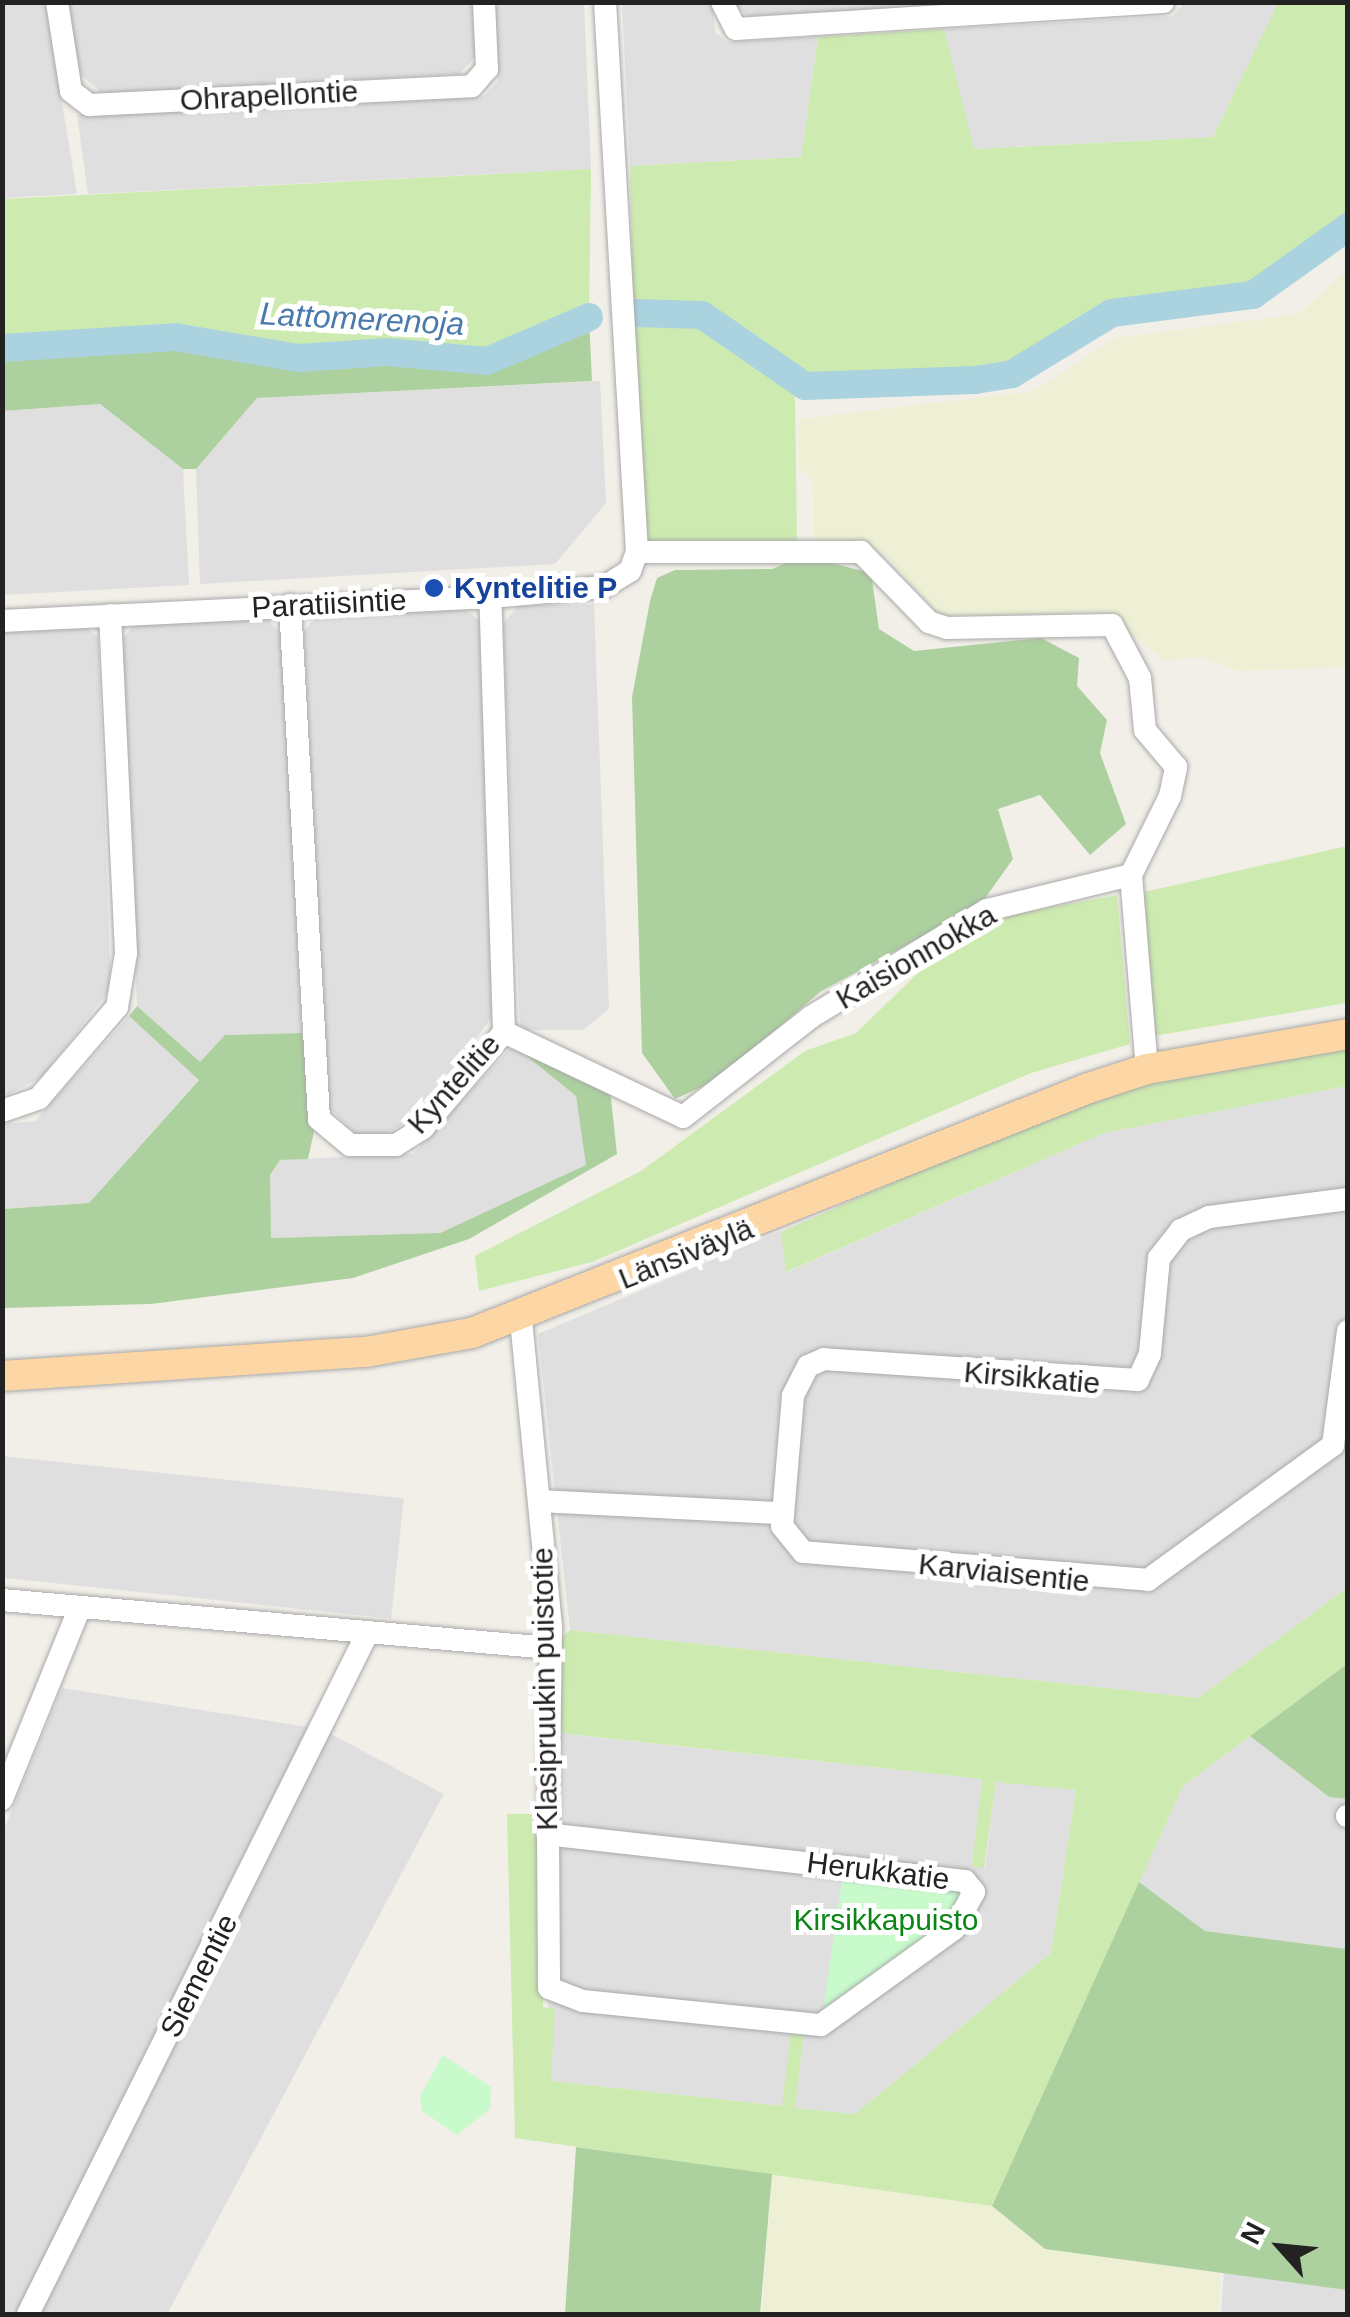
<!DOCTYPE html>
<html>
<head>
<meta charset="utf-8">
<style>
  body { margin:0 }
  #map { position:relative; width:1350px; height:2317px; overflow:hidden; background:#f2efe9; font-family:Arial,sans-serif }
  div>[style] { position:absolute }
  .residential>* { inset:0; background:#e0dfdf; transform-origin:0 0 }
  .farmland>* { inset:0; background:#eef0d5 }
  .grass>* { inset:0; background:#cdebb0 }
  .forest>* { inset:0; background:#add19e }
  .park>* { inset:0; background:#c8facc }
  .river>* { height:28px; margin:-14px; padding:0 14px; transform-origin:14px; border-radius:14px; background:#aad3df }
  .roads { filter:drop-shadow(0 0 2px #a9a9a9) drop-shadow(0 0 2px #a9a9a9) }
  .minor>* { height:22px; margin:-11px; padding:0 11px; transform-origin:11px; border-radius:11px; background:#fff }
  .major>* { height:30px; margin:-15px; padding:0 15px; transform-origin:15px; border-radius:15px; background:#fcd6a4 }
  .dots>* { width:28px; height:28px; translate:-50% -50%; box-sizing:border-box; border:5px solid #fff; border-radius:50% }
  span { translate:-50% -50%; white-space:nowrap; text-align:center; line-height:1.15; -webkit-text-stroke:10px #fff; paint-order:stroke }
  .street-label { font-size:30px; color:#222 }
  .transit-label { font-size:30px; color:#164399; font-weight:700 }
  .left { translate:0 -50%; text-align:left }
  .park-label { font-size:30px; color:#0c8416 }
  .water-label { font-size:32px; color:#4a7aab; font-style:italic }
  .frame { position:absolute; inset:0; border:5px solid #222; pointer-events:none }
  .north { position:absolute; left:1230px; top:2197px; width:100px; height:100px; -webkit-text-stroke:8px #fff; paint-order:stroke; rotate:297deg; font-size:28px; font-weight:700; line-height:40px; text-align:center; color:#222 }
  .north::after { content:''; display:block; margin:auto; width:35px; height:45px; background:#222; clip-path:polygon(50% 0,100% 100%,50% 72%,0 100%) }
</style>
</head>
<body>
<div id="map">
  <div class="residential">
    <div style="clip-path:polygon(3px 3px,46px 3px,77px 194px,3px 198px)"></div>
    <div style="clip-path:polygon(67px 3px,475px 3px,477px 55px,459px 74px,103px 94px,80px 74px)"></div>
    <div style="clip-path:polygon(495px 3px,584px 3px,591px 169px,88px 194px,77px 115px,484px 96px,498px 81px)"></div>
    <div style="clip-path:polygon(622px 3px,713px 3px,715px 32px,727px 42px,818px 37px,801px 157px,630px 166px)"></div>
    <div style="clip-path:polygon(732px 3px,1013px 3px,748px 16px)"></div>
    <div style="clip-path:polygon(1184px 3px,1278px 3px,1213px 137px,973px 149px,944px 29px,1173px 16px)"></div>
    <div style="clip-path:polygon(600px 381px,606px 503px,555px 564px,200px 584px,196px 469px,257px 398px)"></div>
    <div style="clip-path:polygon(100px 404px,183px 469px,189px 585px,3px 595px,3px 411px)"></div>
    <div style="clip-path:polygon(594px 604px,609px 1009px,583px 1030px,520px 1030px,503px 624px,518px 606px)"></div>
    <div style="clip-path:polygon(464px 608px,481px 622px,493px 1016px,415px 1118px,387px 1133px,356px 1134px,328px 1107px,304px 631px,317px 615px)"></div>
    <div style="clip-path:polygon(265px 618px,282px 634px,302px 1033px,225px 1035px,200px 1063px,137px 1006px,121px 642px,133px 625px)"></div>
    <div style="clip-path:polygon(84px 626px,98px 637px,111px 988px,42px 1077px,3px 1097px,3px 631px)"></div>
    <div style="clip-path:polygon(129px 1016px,199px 1079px,89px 1203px,3px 1209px,3px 1124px,35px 1121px)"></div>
    <div style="clip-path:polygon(513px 1045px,576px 1096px,587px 1165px,440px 1233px,270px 1238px,270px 1175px,280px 1160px,413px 1154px)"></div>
    <div style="clip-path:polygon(1347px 1086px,1347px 1588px,1198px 1698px,570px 1630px,538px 1334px,781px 1231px,787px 1272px,1104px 1133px)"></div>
    <div style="left:2px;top:1456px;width:404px;height:121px;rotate:6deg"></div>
    <div style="clip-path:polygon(62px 1688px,314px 1728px,18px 2314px,3px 2314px,3px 1832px)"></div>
    <div style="clip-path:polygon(538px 1731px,983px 1779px,972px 1866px,985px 1867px,996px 1781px,1076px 1790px,1051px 1953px,855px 2114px,795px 2108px,803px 2032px,791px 2031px,783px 2106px,551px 2081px)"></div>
    <div style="left:329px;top:1733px;width:130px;height:649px;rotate:28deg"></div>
    <div style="clip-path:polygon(1250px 1736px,1329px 1797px,1347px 1799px,1347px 1949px,1205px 1931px,1139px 1882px,1183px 1786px)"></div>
    <div style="clip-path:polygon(1224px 2270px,1347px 2290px,1347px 2314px,1221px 2314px)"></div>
  </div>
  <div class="farmland">
    <div style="clip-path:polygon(1347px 269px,1347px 667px,1237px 671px,1201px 657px,1164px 661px,1105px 611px,943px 618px,882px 552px,814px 539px,813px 480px,798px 467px,799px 419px,1034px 391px,1114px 338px,1299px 314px)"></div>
    <div style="clip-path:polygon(772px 2174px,992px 2206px,1045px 2249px,1220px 2273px,1218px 2314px,762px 2314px)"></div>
  </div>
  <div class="grass">
    <div style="clip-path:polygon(1278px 3px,1347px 3px,1347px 217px,1237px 293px,1119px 303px,988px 372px,848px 382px,802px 376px,702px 310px,633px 306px,630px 166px,801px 157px,818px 37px,944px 29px,974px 149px,1213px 137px)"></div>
    <div style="clip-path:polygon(591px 169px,589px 317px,499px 360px,387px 352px,298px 358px,175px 337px,3px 348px,3px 199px)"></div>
    <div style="clip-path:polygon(633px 323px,699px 324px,795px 394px,797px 543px,656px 547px,643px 536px)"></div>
    <div style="clip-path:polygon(1347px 846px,1347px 1003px,1154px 1036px,1144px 892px)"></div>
    <div style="clip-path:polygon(1117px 895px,1130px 1044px,1031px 1073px,592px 1262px,479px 1291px,475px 1256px,641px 1171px,805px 1051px,856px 1033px,919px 972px,1005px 916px)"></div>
    <div style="clip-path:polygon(1347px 1048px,1347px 1086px,1104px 1133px,786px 1272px,781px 1232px,1062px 1108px,1136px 1082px)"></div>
    <div style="clip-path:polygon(1347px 1588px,1347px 1664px,1183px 1786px,992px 2206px,515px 2138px,507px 1814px,538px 1814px,543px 2007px,555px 2009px,551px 2081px,782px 2106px,791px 2030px,804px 2032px,795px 2108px,855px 2114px,1051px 1953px,1076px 1790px,996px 1782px,984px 1868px,972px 1866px,982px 1779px,559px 1733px,560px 1639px,570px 1630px,1198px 1698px)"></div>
  </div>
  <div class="forest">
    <div style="clip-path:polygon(589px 317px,592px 381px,257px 398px,196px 469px,183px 469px,100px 404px,3px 411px,3px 348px,175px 337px,298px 358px,387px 352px,487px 361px)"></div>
    <div style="clip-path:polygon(803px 556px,871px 573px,879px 629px,914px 651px,1041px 638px,1079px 658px,1077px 686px,1107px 720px,1100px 753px,1126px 824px,1090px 855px,1040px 795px,998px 809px,1013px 859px,981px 904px,820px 992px,717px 1080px,675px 1099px,642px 1053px,632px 697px,650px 601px,657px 578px,675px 570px,772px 569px)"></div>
    <div style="clip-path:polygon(137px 1006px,200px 1062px,225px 1035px,302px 1033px,315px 1127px,308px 1159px,280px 1160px,270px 1175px,271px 1238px,440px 1233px,586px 1165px,576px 1096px,513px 1045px,610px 1089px,617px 1154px,469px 1239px,353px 1278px,151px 1304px,3px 1308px,3px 1209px,89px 1203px,199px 1080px,129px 1016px)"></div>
    <div style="clip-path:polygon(1347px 1664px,1347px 1799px,1329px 1797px,1250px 1736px)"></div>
    <div style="clip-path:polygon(1139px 1882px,1205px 1931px,1347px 1949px,1347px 2290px,1045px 2249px,992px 2206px)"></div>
    <div style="clip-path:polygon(576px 2147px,772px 2174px,760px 2314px,565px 2314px)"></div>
  </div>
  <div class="park">
    <div style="clip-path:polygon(844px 1867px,965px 1881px,964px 1917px,821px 2025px)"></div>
    <div style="clip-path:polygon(443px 2055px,491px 2087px,490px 2109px,457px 2135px,422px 2111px,420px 2096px)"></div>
  </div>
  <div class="river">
    <div style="left:634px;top:313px;width:68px;rotate:1.7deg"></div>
    <div style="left:702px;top:315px;width:125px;rotate:34.6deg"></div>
    <div style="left:805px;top:386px;width:170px;rotate:-2deg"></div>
    <div style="left:975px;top:380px;width:37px;rotate:-9deg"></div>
    <div style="left:1012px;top:374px;width:117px;rotate:-31.4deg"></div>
    <div style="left:1112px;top:313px;width:142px;rotate:-7.3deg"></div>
    <div style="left:1253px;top:295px;width:117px;rotate:-35.6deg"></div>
    <div style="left:2px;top:348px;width:173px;rotate:-3.6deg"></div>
    <div style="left:175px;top:337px;width:125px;rotate:9.7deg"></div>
    <div style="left:298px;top:358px;width:89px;rotate:-3.9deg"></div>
    <div style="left:387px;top:352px;width:100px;rotate:5.1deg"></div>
    <div style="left:487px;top:361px;width:111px;rotate:-23.3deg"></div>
  </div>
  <div class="roads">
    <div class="minor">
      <div style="left:57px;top:2px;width:90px;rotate:81.1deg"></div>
      <div style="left:71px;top:91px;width:23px;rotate:38deg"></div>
      <div style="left:89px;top:105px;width:383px;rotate:-2.8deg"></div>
      <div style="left:472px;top:86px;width:23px;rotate:-49deg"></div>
      <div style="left:487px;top:69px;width:67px;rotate:-92.6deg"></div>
      <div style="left:722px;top:2px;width:30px;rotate:63deg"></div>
      <div style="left:736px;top:29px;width:428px;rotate:-3.6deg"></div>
      <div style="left:290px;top:605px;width:515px;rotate:86.77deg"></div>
      <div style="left:319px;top:1119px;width:40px;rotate:40deg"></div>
      <div style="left:350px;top:1145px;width:46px"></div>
      <div style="left:396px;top:1145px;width:32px;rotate:-32deg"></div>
      <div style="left:423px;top:1128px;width:126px;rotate:-49.8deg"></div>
      <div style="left:504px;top:1032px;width:435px;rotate:-91.8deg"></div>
      <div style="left:2px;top:621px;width:489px;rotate:-2.8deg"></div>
      <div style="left:490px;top:597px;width:114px;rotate:-5deg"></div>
      <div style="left:604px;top:587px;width:31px;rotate:-32deg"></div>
      <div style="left:630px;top:571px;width:20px;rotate:-70deg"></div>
      <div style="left:637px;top:552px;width:551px;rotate:-93.33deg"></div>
      <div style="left:1131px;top:875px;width:195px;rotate:85.3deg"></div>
      <div style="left:504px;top:1032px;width:198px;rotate:25.4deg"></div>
      <div style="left:683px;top:1117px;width:162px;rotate:-38deg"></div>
      <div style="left:811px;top:1017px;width:206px;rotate:-31.3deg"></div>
      <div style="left:987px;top:910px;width:148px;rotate:-13.7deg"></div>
      <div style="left:1131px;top:875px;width:88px;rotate:-63.7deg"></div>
      <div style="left:1170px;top:796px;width:30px;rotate:-78deg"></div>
      <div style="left:1176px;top:767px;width:48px;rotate:-130deg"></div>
      <div style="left:1145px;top:730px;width:52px;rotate:-95.5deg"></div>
      <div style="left:1140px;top:678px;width:60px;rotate:-117.8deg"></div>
      <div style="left:1112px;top:625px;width:165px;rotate:179deg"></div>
      <div style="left:947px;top:628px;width:19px;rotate:-162deg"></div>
      <div style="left:929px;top:622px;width:98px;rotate:-134.2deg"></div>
      <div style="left:861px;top:552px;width:224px;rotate:180deg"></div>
      <div style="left:2px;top:1111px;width:39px;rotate:-19deg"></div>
      <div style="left:39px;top:1098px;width:120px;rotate:-49.4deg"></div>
      <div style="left:117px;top:1007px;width:55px;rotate:-80.5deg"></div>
      <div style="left:126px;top:953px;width:338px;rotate:-92.7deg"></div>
      <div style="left:1348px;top:1199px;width:140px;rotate:172.6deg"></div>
      <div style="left:1209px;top:1217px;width:31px;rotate:155deg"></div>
      <div style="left:1181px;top:1230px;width:36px;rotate:128deg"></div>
      <div style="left:1159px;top:1258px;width:96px;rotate:95.4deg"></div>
      <div style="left:1150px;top:1354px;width:29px;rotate:115deg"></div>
      <div style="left:1138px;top:1380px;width:315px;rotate:-176.2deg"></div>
      <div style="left:824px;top:1359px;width:17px;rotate:156deg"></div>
      <div style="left:808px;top:1366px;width:34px;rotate:117deg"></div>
      <div style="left:793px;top:1396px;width:130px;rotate:94.8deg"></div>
      <div style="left:782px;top:1526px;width:33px;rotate:51deg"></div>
      <div style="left:803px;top:1552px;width:346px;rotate:4.6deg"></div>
      <div style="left:1148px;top:1580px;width:229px;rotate:-36.1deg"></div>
      <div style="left:1333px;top:1445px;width:115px;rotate:-82.5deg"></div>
      <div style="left:521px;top:1320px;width:308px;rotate:84.4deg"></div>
      <div style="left:551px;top:1627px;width:207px;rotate:90.8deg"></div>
      <div style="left:548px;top:1834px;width:154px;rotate:89.6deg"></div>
      <div style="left:549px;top:1988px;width:36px;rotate:21deg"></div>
      <div style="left:583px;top:2001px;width:239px;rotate:5.8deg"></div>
      <div style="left:821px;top:2025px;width:164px;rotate:-35.8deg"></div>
      <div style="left:954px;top:1929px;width:42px;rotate:-61.6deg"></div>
      <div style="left:974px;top:1892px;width:14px;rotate:-129deg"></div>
      <div style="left:965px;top:1881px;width:420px;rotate:-173.6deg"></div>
      <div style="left:540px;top:1501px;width:241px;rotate:2.9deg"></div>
      <div style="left:2px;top:1600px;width:550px;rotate:5.01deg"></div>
      <div style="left:2px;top:1799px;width:205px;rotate:-67.9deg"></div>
      <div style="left:1347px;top:1816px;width:1px"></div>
      <div style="left:28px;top:2314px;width:758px;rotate:-63.5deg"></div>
    </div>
    <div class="major">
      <div style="left:2px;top:1376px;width:365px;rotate:-3.8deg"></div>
      <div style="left:366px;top:1352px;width:108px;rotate:-10.2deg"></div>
      <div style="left:472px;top:1333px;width:661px;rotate:-21.67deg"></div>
      <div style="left:1086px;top:1089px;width:64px;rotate:-18.2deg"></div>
      <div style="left:1147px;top:1069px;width:204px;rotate:-9.9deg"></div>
    </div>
  </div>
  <div class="dots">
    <div style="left:434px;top:588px;background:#1a4fb4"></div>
  </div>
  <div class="street-label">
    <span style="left:269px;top:96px;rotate:-3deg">Ohrapellontie</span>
    <span style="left:329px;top:604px;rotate:-3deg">Paratiisintie</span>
    <span style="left:916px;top:957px;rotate:-30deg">Kaisionnokka</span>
    <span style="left:454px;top:1084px;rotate:-48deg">Kyntelitie</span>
    <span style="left:686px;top:1254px;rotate:-22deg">Länsiväylä</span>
    <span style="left:1032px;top:1378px;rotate:5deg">Kirsikkatie</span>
    <span style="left:1004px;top:1573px;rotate:6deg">Karviaisentie</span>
    <span style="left:545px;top:1689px;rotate:-91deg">Klasipruukin puistotie</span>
    <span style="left:878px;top:1871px;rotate:7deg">Herukkatie</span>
    <span style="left:199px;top:1976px;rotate:-63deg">Siementie</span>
  </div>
  <div class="transit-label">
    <span class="left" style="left:454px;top:588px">Kyntelitie P</span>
  </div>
  <div class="park-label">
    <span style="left:886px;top:1920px">Kirsikkapuisto</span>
  </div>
  <div class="water-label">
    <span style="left:362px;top:319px;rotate:3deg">Lattomerenoja</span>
  </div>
  <div class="frame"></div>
  <div class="north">N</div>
</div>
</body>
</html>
